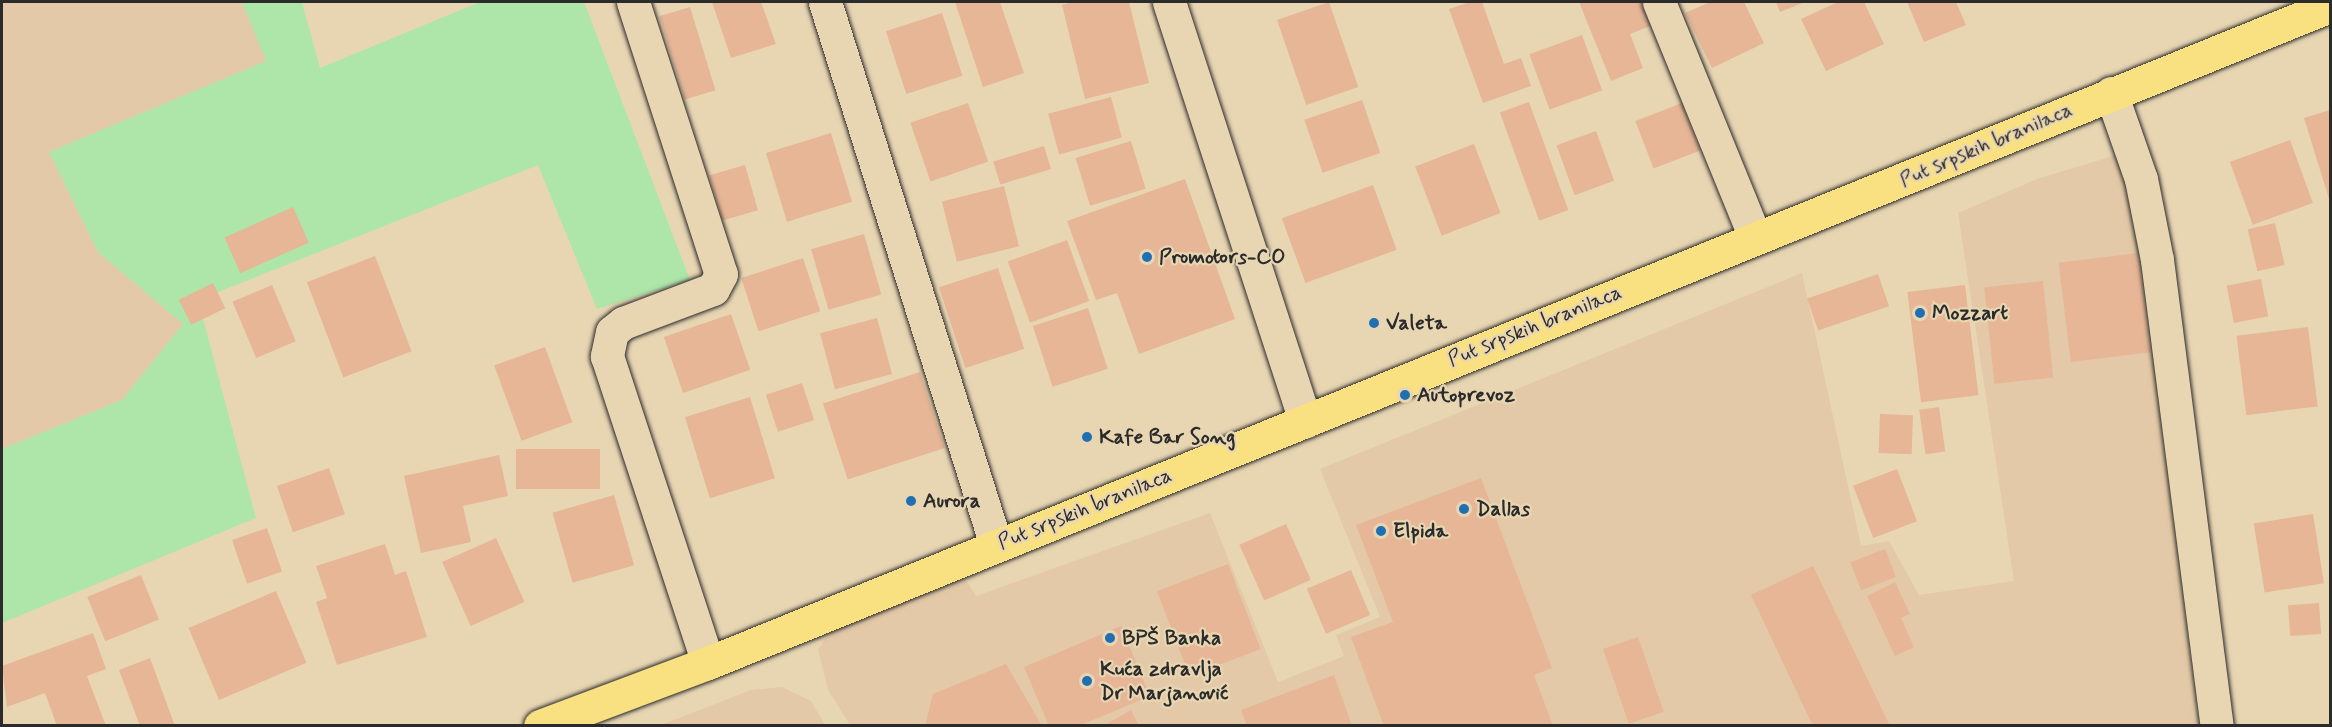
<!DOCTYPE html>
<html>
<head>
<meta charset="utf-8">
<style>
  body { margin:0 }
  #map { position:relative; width:2332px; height:727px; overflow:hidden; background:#e8d6b3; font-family:Mynerve,sans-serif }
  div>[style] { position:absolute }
  .built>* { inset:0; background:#e3c9a7 }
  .green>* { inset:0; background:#aee5a9 }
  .building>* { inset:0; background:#e6b696; transform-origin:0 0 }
  .roads { filter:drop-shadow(0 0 2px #2b2b2b) drop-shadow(0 0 2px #2b2b2b) }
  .minor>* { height:33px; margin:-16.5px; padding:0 16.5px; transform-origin:16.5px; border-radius:16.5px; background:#e8d6b3 }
  .major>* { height:33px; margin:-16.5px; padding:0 16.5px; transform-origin:16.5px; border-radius:16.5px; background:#f9e181 }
  .dots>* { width:16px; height:16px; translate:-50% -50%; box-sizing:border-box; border:3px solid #e8d6b3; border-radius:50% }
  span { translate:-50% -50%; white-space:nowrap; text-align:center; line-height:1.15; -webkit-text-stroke:4.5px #e8d6b3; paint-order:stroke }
  .street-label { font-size:21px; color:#2b2b2b }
  .poi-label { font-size:21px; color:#2b2b2b; font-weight:700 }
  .left { translate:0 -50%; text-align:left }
  .frame { position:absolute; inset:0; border:3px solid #2b2b2b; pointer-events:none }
</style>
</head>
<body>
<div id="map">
  <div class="built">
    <div style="clip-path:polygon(2px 2px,242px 2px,267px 61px,49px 152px,98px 252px,183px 324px,122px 400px,2px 449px)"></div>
    <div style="clip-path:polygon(2116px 155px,2134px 205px,2199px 725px,850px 725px,828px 690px,818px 650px,832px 627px,963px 576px,976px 596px,1210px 513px,1278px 682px,1344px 656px,1336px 635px,1380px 617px,1320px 469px,1802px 273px,1861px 546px,1889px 541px,1919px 595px,2014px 581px,1958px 213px,2037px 179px)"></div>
    <div style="clip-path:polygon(782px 687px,811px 701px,825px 725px,661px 725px,751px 690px)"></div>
  </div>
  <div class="green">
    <div style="clip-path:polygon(242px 2px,302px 2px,320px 68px,480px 2px,584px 2px,690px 280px,597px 309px,538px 165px,198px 300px,256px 518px,2px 623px,2px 449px,122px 400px,183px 324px,98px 252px,49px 152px,266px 61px)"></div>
  </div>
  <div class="building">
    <div style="clip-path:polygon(712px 2px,761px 2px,776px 44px,731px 58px)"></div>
    <div style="clip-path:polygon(955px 2px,1000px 2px,1024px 73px,983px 87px)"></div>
    <div style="clip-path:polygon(1073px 2px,1129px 2px,1149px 83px,1085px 99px,1062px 5px)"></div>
    <div style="left:1329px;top:2px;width:90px;height:55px;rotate:71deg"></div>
    <div style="clip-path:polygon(1470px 2px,1482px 2px,1504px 64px,1521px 58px,1531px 86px,1483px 103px,1449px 9px)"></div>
    <div style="clip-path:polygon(1579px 2px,1651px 2px,1660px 22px,1630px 34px,1643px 68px,1611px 81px)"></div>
    <div style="clip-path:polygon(1710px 2px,1744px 2px,1764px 43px,1712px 68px,1685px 13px)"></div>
    <div style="clip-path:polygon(1776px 2px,1805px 2px,1780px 12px)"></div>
    <div style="clip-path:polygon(1838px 2px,1864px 2px,1884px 44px,1826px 71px,1801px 19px)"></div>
    <div style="clip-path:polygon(1907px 2px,1956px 2px,1966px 25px,1924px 42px)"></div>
    <div style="left:690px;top:7px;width:87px;height:32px;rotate:73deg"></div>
    <div style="left:942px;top:13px;width:66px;height:59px;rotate:72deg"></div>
    <div style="left:1582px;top:35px;width:59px;height:56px;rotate:70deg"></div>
    <div style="left:1111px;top:97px;width:42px;height:65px;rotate:75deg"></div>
    <div style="left:1362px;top:100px;width:56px;height:61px;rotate:71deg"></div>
    <div style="left:1529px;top:102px;width:115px;height:31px;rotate:70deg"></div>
    <div style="left:968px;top:103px;width:62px;height:61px;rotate:71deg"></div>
    <div style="left:1682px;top:103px;width:51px;height:50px;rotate:69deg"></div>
    <div style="clip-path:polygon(2330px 110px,2330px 202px,2304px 118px)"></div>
    <div style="left:1596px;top:131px;width:53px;height:42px;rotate:70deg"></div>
    <div style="left:831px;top:133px;width:72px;height:68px;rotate:73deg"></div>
    <div style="left:2290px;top:140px;width:67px;height:64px;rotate:70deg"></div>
    <div style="left:1131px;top:141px;width:50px;height:58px;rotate:73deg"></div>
    <div style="left:1474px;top:144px;width:74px;height:63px;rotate:69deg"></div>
    <div style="left:1044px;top:146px;width:24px;height:53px;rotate:73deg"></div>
    <div style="left:745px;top:165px;width:47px;height:37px;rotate:74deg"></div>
    <div style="clip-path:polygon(1185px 179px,1235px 319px,1139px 354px,1117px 293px,1096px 300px,1067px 221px)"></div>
    <div style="left:1373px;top:185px;width:69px;height:97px;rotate:70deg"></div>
    <div style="left:1004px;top:186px;width:62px;height:64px;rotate:76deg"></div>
    <div style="left:293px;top:207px;width:39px;height:75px;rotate:66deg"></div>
    <div style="left:2275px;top:223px;width:43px;height:28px;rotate:77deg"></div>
    <div style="left:864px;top:234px;width:63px;height:55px;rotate:74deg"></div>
    <div style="left:1067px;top:240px;width:65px;height:63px;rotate:70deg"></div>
    <div style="left:2138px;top:253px;width:100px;height:80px;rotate:83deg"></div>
    <div style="left:375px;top:256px;width:102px;height:73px;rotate:69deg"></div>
    <div style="left:803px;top:258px;width:56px;height:65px;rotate:72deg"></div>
    <div style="left:998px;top:268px;width:85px;height:62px;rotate:72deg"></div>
    <div style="left:1878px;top:274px;width:34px;height:75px;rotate:71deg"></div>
    <div style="left:2261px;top:279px;width:38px;height:35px;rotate:79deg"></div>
    <div style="left:2043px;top:281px;width:97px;height:59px;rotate:84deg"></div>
    <div style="left:213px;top:283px;width:28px;height:38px;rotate:64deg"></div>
    <div style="left:272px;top:285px;width:61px;height:43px;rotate:67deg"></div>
    <div style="left:1965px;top:285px;width:111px;height:58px;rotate:83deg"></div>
    <div style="left:1088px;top:308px;width:64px;height:58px;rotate:72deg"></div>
    <div style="left:731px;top:314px;width:59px;height:71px;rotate:71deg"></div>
    <div style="left:877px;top:318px;width:58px;height:59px;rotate:75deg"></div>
    <div style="left:2308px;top:327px;width:80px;height:72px;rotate:83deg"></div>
    <div style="left:545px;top:347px;width:80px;height:54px;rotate:70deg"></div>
    <div style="left:920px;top:372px;width:80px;height:102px;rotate:72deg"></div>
    <div style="left:802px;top:383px;width:39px;height:38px;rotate:72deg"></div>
    <div style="left:750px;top:397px;width:85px;height:68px;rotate:73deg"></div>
    <div style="left:1939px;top:407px;width:45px;height:20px;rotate:82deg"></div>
    <div style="left:1880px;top:414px;width:33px;height:39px;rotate:2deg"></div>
    <div style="left:516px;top:449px;width:84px;height:40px"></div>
    <div style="clip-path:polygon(499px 455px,508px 496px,463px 506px,471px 542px,421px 553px,404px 476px)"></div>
    <div style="left:329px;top:468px;width:49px;height:55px;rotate:71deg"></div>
    <div style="left:1897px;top:469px;width:56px;height:47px;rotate:69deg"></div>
    <div style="clip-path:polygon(1481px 478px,1552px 668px,1534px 675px,1553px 726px,1384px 726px,1351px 637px,1393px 622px,1356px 525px)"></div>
    <div style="left:614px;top:495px;width:73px;height:64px;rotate:74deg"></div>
    <div style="left:2313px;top:514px;width:70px;height:60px;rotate:81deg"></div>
    <div style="left:1286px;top:524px;width:61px;height:51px;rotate:66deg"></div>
    <div style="left:267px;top:528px;width:46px;height:37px;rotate:71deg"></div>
    <div style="left:496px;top:538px;width:70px;height:59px;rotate:66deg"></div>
    <div style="clip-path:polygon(385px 544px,395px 575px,406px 571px,427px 637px,337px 665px,316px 602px,327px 598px,316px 566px)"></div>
    <div style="left:1885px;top:549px;width:30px;height:37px;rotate:69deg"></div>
    <div style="left:1228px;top:564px;width:91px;height:76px;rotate:69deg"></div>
    <div style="clip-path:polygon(1813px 566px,1890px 726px,1813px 726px,1751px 595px)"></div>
    <div style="left:1351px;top:570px;width:49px;height:48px;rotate:67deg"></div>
    <div style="left:141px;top:575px;width:48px;height:58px;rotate:68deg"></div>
    <div style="clip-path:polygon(1895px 582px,1910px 614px,1901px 618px,1914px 647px,1895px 656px,1867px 596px)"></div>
    <div style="left:276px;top:591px;width:78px;height:95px;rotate:67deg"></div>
    <div style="left:2319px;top:603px;width:31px;height:31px;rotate:86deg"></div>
    <div style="clip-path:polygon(1121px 626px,1150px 696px,1079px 726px,1049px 726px,1024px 667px)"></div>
    <div style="clip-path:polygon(93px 633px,106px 669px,87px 676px,106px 726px,57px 726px,45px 693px,7px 707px,2px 666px)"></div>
    <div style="left:1638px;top:637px;width:79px;height:37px;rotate:71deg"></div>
    <div style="clip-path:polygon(150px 658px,175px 726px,140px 726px,119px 670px)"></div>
    <div style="clip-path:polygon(1006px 664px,1042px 726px,925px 726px,933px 694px)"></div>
    <div style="clip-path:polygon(1334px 675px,1352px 726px,1247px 726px,1241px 710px)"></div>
    <div style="clip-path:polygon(1131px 710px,1139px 726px,1103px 726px)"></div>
  </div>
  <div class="roads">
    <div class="minor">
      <div style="left:633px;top:2px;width:286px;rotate:72.1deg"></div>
      <div style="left:721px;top:274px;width:17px;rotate:118deg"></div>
      <div style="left:713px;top:289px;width:96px;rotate:159.3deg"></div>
      <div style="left:623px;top:323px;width:14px;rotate:141deg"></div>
      <div style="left:612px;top:332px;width:25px;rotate:102deg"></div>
      <div style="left:607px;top:356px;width:323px;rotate:71.8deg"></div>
      <div style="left:825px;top:2px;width:569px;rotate:72.52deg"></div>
      <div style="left:1169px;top:2px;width:441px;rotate:72deg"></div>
      <div style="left:1659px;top:2px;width:254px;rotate:67.8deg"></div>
      <div style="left:2111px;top:93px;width:91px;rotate:70.8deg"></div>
      <div style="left:2141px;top:179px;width:83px;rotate:78.8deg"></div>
      <div style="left:2157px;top:260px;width:470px;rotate:82.7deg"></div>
    </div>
    <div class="major">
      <div style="left:540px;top:726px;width:179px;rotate:-20.6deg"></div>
      <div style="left:708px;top:663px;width:1750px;rotate:-22.05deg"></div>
    </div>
  </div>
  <div class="dots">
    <div style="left:1147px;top:257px;background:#1f6fb2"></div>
    <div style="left:1920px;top:313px;background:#1f6fb2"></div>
    <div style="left:1374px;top:323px;background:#1f6fb2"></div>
    <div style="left:1405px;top:395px;background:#1f6fb2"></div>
    <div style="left:1087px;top:437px;background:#1f6fb2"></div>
    <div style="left:911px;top:501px;background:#1f6fb2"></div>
    <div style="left:1464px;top:509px;background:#1f6fb2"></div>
    <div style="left:1381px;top:531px;background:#1f6fb2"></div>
    <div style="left:1110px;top:638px;background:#1f6fb2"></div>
    <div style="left:1087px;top:681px;background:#1f6fb2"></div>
  </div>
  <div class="street-label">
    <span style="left:1986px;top:145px;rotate:-23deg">Put srpskih branilaca</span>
    <span style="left:1535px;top:326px;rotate:-22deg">Put srpskih branilaca</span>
    <span style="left:1085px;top:509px;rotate:-22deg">Put srpskih branilaca</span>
  </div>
  <div class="poi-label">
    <span class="left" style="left:1159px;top:257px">Promotors-CO</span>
    <span class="left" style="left:1932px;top:313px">Mozzart</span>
    <span class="left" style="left:1386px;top:323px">Valeta</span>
    <span class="left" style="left:1417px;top:395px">Autoprevoz</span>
    <span class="left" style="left:1099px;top:437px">Kafe Bar Song</span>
    <span class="left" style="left:923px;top:501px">Aurora</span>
    <span class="left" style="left:1476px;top:509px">Dallas</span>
    <span class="left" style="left:1393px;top:531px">Elpida</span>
    <span class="left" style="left:1122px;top:638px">BPŠ Banka</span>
    <span class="left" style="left:1100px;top:681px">Kuća zdravlja<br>Dr Marjanović</span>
  </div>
  <div class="frame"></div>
</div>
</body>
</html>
